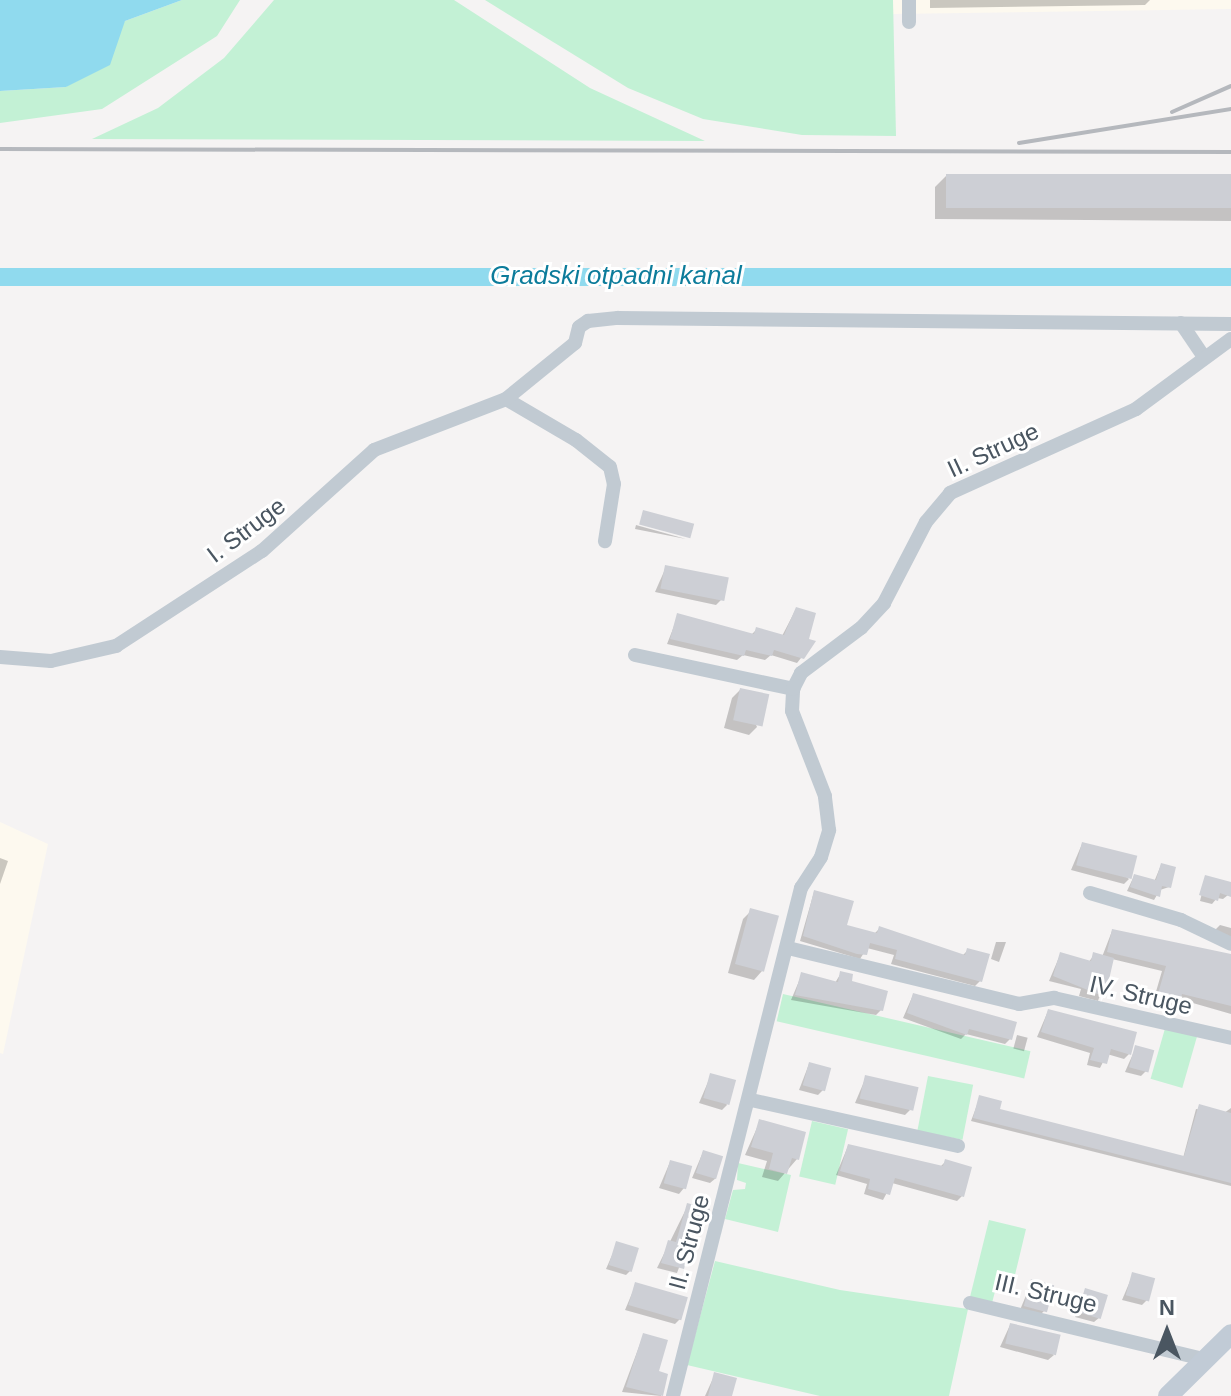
<!DOCTYPE html>
<html>
<head>
<meta charset="utf-8">
<style>
  body { margin:0 }
  #map { position:relative; width:1231px; height:1396px; overflow:hidden; background:#f5f3f3; font-family:Helvetica,sans-serif }
  div>[style] { position:absolute }
  .commercial>* { inset:0; background:#fdf9ef }
  .green>* { inset:0; background:#c3f1d5; transform-origin:0 0 }
  .water>* { inset:0; background:#90daee; transform-origin:0 0 }
  .shadow>* { inset:0; background:#0003; transform-origin:0 0 }
  .building>* { inset:0; background:#cdcfd5; transform-origin:0 0 }
  .street>* { height:14px; margin:-7px; padding:0 7px; transform-origin:7px; border-radius:7px; background:#c1cad2 }
  .secondary>* { height:20px; margin:-10px; padding:0 10px; transform-origin:10px; border-radius:10px; background:#c1cbd6 }
  .rail>* { height:4px; margin:-2px; padding:0 2px; transform-origin:2px; border-radius:2px; background:#b5b8bd }
  span { translate:-50% -50%; white-space:nowrap; text-align:center; line-height:1.15; -webkit-text-stroke:6px #fff; paint-order:stroke }
  .street-label { font-size:24px; color:#4a5661 }
  .water-label { font-size:26px; color:#0c7c9b; font-style:italic }
  .north { position:absolute; left:1127px; top:1292px; width:80px; height:80px; -webkit-text-stroke:6px #fff; paint-order:stroke; rotate:0deg; font-size:22px; font-weight:700; line-height:32px; text-align:center; color:#4a5661 }
  .north::after { content:''; display:block; margin:auto; width:28px; height:36px; background:#4a5661; clip-path:polygon(50% 0,100% 100%,50% 72%,0 100%) }
</style>
</head>
<body>
<div id="map">
  <div class="commercial">
    <div style="clip-path:polygon(893px 0,1231px 0,1231px 9px,893px 14px)"></div>
    <div style="clip-path:polygon(0 822px,48px 844px,3px 1054px,0 1053px)"></div>
  </div>
  <div class="green">
    <div style="clip-path:polygon(182px 0,240px 0,217px 36px,102px 109px,0 123px,0 91px,66px 87px,125px 21px)"></div>
    <div style="clip-path:polygon(274px 0,454px 0,590px 88px,705px 141px,92px 139px,158px 108px,224px 58px)"></div>
    <div style="clip-path:polygon(485px 0,893px 0,896px 136px,802px 135px,703px 119px,628px 88px)"></div>
    <div style="left:783px;top:994px;width:254px;height:28px;rotate:13deg"></div>
    <div style="left:1166px;top:1025px;width:33px;height:56px;rotate:16deg"></div>
    <div style="left:928px;top:1076px;width:46px;height:56px;rotate:11deg"></div>
    <div style="left:812px;top:1121px;width:37px;height:57px;rotate:13deg"></div>
    <div style="clip-path:polygon(738px 1163px,791px 1175px,778px 1232px,725px 1219px,733px 1190px,745px 1189px,746px 1183px,737px 1180px)"></div>
    <div style="clip-path:polygon(989px 1220px,1026px 1229px,1014px 1279px,999px 1276px,992px 1303px,970px 1297px)"></div>
    <div style="clip-path:polygon(715px 1261px,840px 1290px,968px 1309px,949px 1396px,820px 1396px,687px 1365px)"></div>
  </div>
  <div class="water">
    <div style="clip-path:polygon(0 0,182px 0,125px 21px,110px 65px,66px 87px,0 91px)"></div>
    <div style="left:0;top:268px;width:1231px;height:18px"></div>
  </div>
  <div class="shadow">
    <div style="clip-path:polygon(930px 0,1150px 0,1145px 5px,930px 8px)"></div>
    <div style="clip-path:polygon(946px 176px,1231px 177px,1231px 221px,935px 219px,935px 187px)"></div>
    <div style="clip-path:polygon(636px 525px,686px 539px,635px 529px)"></div>
    <div style="clip-path:polygon(666px 567px,721px 600px,716px 605px,655px 592px)"></div>
    <div style="clip-path:polygon(796px 609px,806px 640px,813px 643px,797px 663px,771px 655px,765px 660px,743px 655px,737px 660px,667px 644px,678px 616px,751px 635px,756px 630px,782px 636px)"></div>
    <div style="clip-path:polygon(740px 690px,757px 727px,749px 735px,724px 728px,732px 698px)"></div>
    <div style="clip-path:polygon(1082px 844px,1129px 879px,1124px 884px,1071px 870px)"></div>
    <div style="clip-path:polygon(0 858px,8px 861px,0 884px)"></div>
    <div style="clip-path:polygon(1161px 865px,1169px 887px,1160px 890px,1154px 900px,1127px 891px,1134px 876px,1154px 882px)"></div>
    <div style="clip-path:polygon(1206px 877px,1228px 895px,1223px 899px,1217px 898px,1212px 904px,1200px 901px)"></div>
    <div style="clip-path:polygon(814px 892px,845px 926px,874px 934px,879px 929px,962px 956px,968px 950px,980px 981px,975px 986px,891px 964px,894px 955px,867px 948px,860px 959px,800px 941px)"></div>
    <div style="clip-path:polygon(751px 911px,762px 971px,754px 980px,728px 973px,743px 919px)"></div>
    <div style="clip-path:polygon(1220px 925px,1231px 928px,1231px 942px,1215px 930px)"></div>
    <div style="clip-path:polygon(1112px 931px,1231px 956px,1231px 1014px,1179px 999px,1173px 1007px,1153px 1002px,1162px 971px,1112px 959px,1098px 1001px,1079px 996px,1081px 989px,1049px 981px,1060px 955px,1088px 963px,1094px 955px,1102px 957px)"></div>
    <div style="clip-path:polygon(996px 942px,1006px 942px,999px 962px,991px 959px)"></div>
    <div style="clip-path:polygon(841px 973px,881px 1010px,876px 1015px,791px 1000px,802px 974px,835px 983px)"></div>
    <div style="clip-path:polygon(913px 995px,1010px 1039px,1005px 1044px,966px 1034px,961px 1039px,903px 1018px)"></div>
    <div style="clip-path:polygon(1048px 1011px,1129px 1054px,1124px 1059px,1107px 1054px,1100px 1068px,1087px 1065px,1090px 1053px,1037px 1037px)"></div>
    <div style="left:1017px;top:1035px;width:11px;height:14px;rotate:15deg"></div>
    <div style="clip-path:polygon(1136px 1047px,1146px 1071px,1141px 1076px,1125px 1072px)"></div>
    <div style="clip-path:polygon(809px 1064px,823px 1090px,818px 1095px,799px 1090px)"></div>
    <div style="clip-path:polygon(711px 1075px,727px 1105px,722px 1110px,699px 1103px)"></div>
    <div style="clip-path:polygon(866px 1077px,910px 1110px,905px 1115px,855px 1103px)"></div>
    <div style="clip-path:polygon(980px 1097px,997px 1110px,1183px 1158px,1196px 1109px,1224px 1113px,1231px 1108px,1231px 1186px,971px 1121px)"></div>
    <div style="clip-path:polygon(760px 1121px,797px 1159px,778px 1181px,762px 1177px,767px 1161px,745px 1155px)"></div>
    <div style="clip-path:polygon(848px 1146px,940px 1167px,945px 1162px,962px 1196px,957px 1201px,892px 1183px,883px 1200px,864px 1194px,867px 1184px,836px 1175px)"></div>
    <div style="clip-path:polygon(703px 1152px,716px 1178px,710px 1183px,692px 1178px)"></div>
    <div style="clip-path:polygon(670px 1162px,684px 1188px,679px 1194px,659px 1188px)"></div>
    <div style="clip-path:polygon(688px 1205px,701px 1231px,691px 1235px,677px 1273px,657px 1268px)"></div>
    <div style="clip-path:polygon(617px 1244px,631px 1270px,626px 1275px,606px 1269px)"></div>
    <div style="clip-path:polygon(1133px 1274px,1147px 1300px,1142px 1305px,1122px 1300px)"></div>
    <div style="clip-path:polygon(1032px 1281px,1045px 1310px,1040px 1315px,1020px 1310px)"></div>
    <div style="clip-path:polygon(636px 1284px,680px 1319px,675px 1324px,625px 1310px)"></div>
    <div style="clip-path:polygon(1086px 1291px,1100px 1317px,1094px 1322px,1075px 1317px)"></div>
    <div style="clip-path:polygon(1010px 1325px,1054px 1355px,1048px 1360px,1000px 1347px)"></div>
    <div style="clip-path:polygon(643px 1336px,657px 1373px,666px 1375px,661px 1396px,622px 1392px)"></div>
    <div style="clip-path:polygon(715px 1374px,730px 1396px,705px 1396px)"></div>
  </div>
  <div class="building">
    <div style="left:946px;top:174px;width:285px;height:34px"></div>
    <div style="left:643px;top:510px;width:53px;height:15px;rotate:15deg"></div>
    <div style="left:665px;top:565px;width:65px;height:24px;rotate:11deg"></div>
    <div style="clip-path:polygon(796px 607px,816px 613px,809px 639px,816px 641px,804px 659px,774px 650px,772px 656px,746px 650px,744px 656px,670px 639px,677px 613px,754px 634px,756px 627px,784px 635px)"></div>
    <div style="left:740px;top:688px;width:30px;height:33px;rotate:12deg"></div>
    <div style="left:1082px;top:842px;width:57px;height:24px;rotate:14deg"></div>
    <div style="clip-path:polygon(1161px 863px,1176px 867px,1171px 888px,1162px 886px,1160px 897px,1130px 887px,1134px 874px,1156px 880px)"></div>
    <div style="clip-path:polygon(1205px 875px,1231px 882px,1231px 897px,1220px 893px,1218px 901px,1199px 895px)"></div>
    <div style="clip-path:polygon(814px 890px,854px 901px,847px 925px,877px 933px,879px 926px,965px 955px,967px 948px,990px 954px,982px 982px,895px 959px,897px 950px,870px 943px,867px 955px,857px 954px,803px 936px)"></div>
    <div style="left:750px;top:908px;width:30px;height:58px;rotate:15deg"></div>
    <div style="clip-path:polygon(1112px 929px,1231px 954px,1231px 1006px,1182px 994px,1180px 1003px,1157px 997px,1166px 966px,1107px 952px)"></div>
    <div style="clip-path:polygon(1060px 952px,1091px 961px,1093px 952px,1114px 958px,1105px 997px,1053px 976px)"></div>
    <div style="clip-path:polygon(840px 971px,853px 974px,852px 981px,888px 991px,883px 1011px,795px 995px,801px 972px,838px 982px)"></div>
    <div style="clip-path:polygon(913px 993px,1017px 1022px,1012px 1040px,969px 1029px,967px 1035px,907px 1013px)"></div>
    <div style="clip-path:polygon(1048px 1009px,1137px 1032px,1131px 1055px,1111px 1049px,1107px 1064px,1090px 1060px,1094px 1048px,1041px 1032px)"></div>
    <div style="left:1135px;top:1045px;width:20px;height:23px;rotate:15deg"></div>
    <div style="left:809px;top:1062px;width:23px;height:24px;rotate:15deg"></div>
    <div style="left:710px;top:1073px;width:27px;height:26px;rotate:15deg"></div>
    <div style="left:865px;top:1075px;width:55px;height:24px;rotate:13deg"></div>
    <div style="clip-path:polygon(979px 1095px,1002px 1101px,1000px 1109px,1184px 1156px,1199px 1104px,1231px 1113px,1231px 1183px,973px 1118px)"></div>
    <div style="clip-path:polygon(759px 1119px,806px 1132px,799px 1160px,792px 1158px,787px 1174px,769px 1169px,773px 1153px,751px 1147px)"></div>
    <div style="clip-path:polygon(848px 1144px,943px 1166px,945px 1159px,972px 1167px,964px 1197px,895px 1178px,890px 1195px,868px 1189px,870px 1179px,840px 1171px)"></div>
    <div style="left:703px;top:1150px;width:21px;height:24px;rotate:17deg"></div>
    <div style="left:670px;top:1160px;width:23px;height:24px;rotate:15deg"></div>
    <div style="clip-path:polygon(687px 1203px,710px 1209px,703px 1232px,695px 1230px,684px 1269px,661px 1263px,668px 1240px,676px 1242px)"></div>
    <div style="left:616px;top:1241px;width:24px;height:25px;rotate:17deg"></div>
    <div style="left:1132px;top:1272px;width:24px;height:24px;rotate:15deg"></div>
    <div style="left:1031px;top:1279px;width:24px;height:28px;rotate:15deg"></div>
    <div style="left:635px;top:1282px;width:55px;height:24px;rotate:16deg"></div>
    <div style="left:1085px;top:1288px;width:24px;height:25px;rotate:17deg"></div>
    <div style="left:1010px;top:1323px;width:52px;height:21px;rotate:13deg"></div>
    <div style="clip-path:polygon(643px 1333px,668px 1340px,659px 1371px,668px 1374px,663px 1396px,626px 1387px)"></div>
    <div style="clip-path:polygon(714px 1372px,737px 1378px,732px 1396px,708px 1396px)"></div>
  </div>
  <div class="street">
    <div style="left:909px;top:0;width:22px;rotate:90deg"></div>
    <div style="left:1181px;top:323px;width:40px;rotate:56deg"></div>
    <div style="left:506px;top:399px;width:81px;rotate:30.4deg"></div>
    <div style="left:576px;top:440px;width:43px;rotate:38.5deg"></div>
    <div style="left:610px;top:467px;width:17px;rotate:77deg"></div>
    <div style="left:614px;top:484px;width:58px;rotate:99deg"></div>
    <div style="left:635px;top:655px;width:162px;rotate:12.1deg"></div>
    <div style="left:0;top:657px;width:51px;rotate:4.5deg"></div>
    <div style="left:51px;top:661px;width:67px;rotate:-13deg"></div>
    <div style="left:116px;top:646px;width:174px;rotate:-33.1deg"></div>
    <div style="left:262px;top:551px;width:151px;rotate:-42deg"></div>
    <div style="left:374px;top:450px;width:142px;rotate:-21.1deg"></div>
    <div style="left:506px;top:399px;width:89px;rotate:-39.1deg"></div>
    <div style="left:575px;top:343px;width:16px;rotate:-76deg"></div>
    <div style="left:579px;top:327px;width:11px;rotate:-34deg"></div>
    <div style="left:588px;top:321px;width:30px;rotate:-6deg"></div>
    <div style="left:618px;top:318px;width:613px;rotate:0.56deg"></div>
    <div style="left:1090px;top:893px;width:95px;rotate:16.5deg"></div>
    <div style="left:1181px;top:920px;width:55px;rotate:25.6deg"></div>
    <div style="left:788px;top:948px;width:238px;rotate:13.6deg"></div>
    <div style="left:1019px;top:1004px;width:36px;rotate:-10deg"></div>
    <div style="left:1054px;top:998px;width:181px;rotate:12.7deg"></div>
    <div style="left:751px;top:1100px;width:212px;rotate:12.5deg"></div>
    <div style="left:970px;top:1303px;width:241px;rotate:13.5deg"></div>
    <div style="left:673px;top:1396px;width:524px;rotate:-75.86deg"></div>
    <div style="left:801px;top:888px;width:37px;rotate:-57deg"></div>
    <div style="left:821px;top:857px;width:28px;rotate:-73deg"></div>
    <div style="left:829px;top:830px;width:34px;rotate:-97deg"></div>
    <div style="left:825px;top:796px;width:91px;rotate:-111.2deg"></div>
    <div style="left:792px;top:711px;width:22px;rotate:-87deg"></div>
    <div style="left:793px;top:689px;width:18px;rotate:-63deg"></div>
    <div style="left:801px;top:673px;width:75px;rotate:-36.9deg"></div>
    <div style="left:861px;top:628px;width:34px;rotate:-47deg"></div>
    <div style="left:884px;top:603px;width:91px;rotate:-62.6deg"></div>
    <div style="left:926px;top:522px;width:38px;rotate:-50deg"></div>
    <div style="left:950px;top:493px;width:204px;rotate:-24.3deg"></div>
    <div style="left:1136px;top:409px;width:118px;rotate:-36.4deg"></div>
  </div>
  <div class="secondary">
    <div style="left:1168px;top:1396px;width:88px;rotate:-44.5deg"></div>
  </div>
  <div class="rail">
    <div style="left:1172px;top:112px;width:64px;rotate:-23.8deg"></div>
    <div style="left:1019px;top:143px;width:215px;rotate:-9.1deg"></div>
    <div style="left:0;top:149px;width:1231px;rotate:0.14deg"></div>
  </div>
  <div class="street-label">
    <span style="left:993px;top:450px;rotate:-25deg">II. Struge</span>
    <span style="left:246px;top:530px;rotate:-37deg">I. Struge</span>
    <span style="left:1141px;top:995px;rotate:13deg">IV. Struge</span>
    <span style="left:689px;top:1242px;rotate:-75deg">II. Struge</span>
    <span style="left:1046px;top:1293px;rotate:13deg">III. Struge</span>
  </div>
  <div class="water-label">
    <span style="left:616px;top:276px">Gradski otpadni kanal</span>
  </div>
  <div class="north">N</div>
</div>
</body>
</html>
